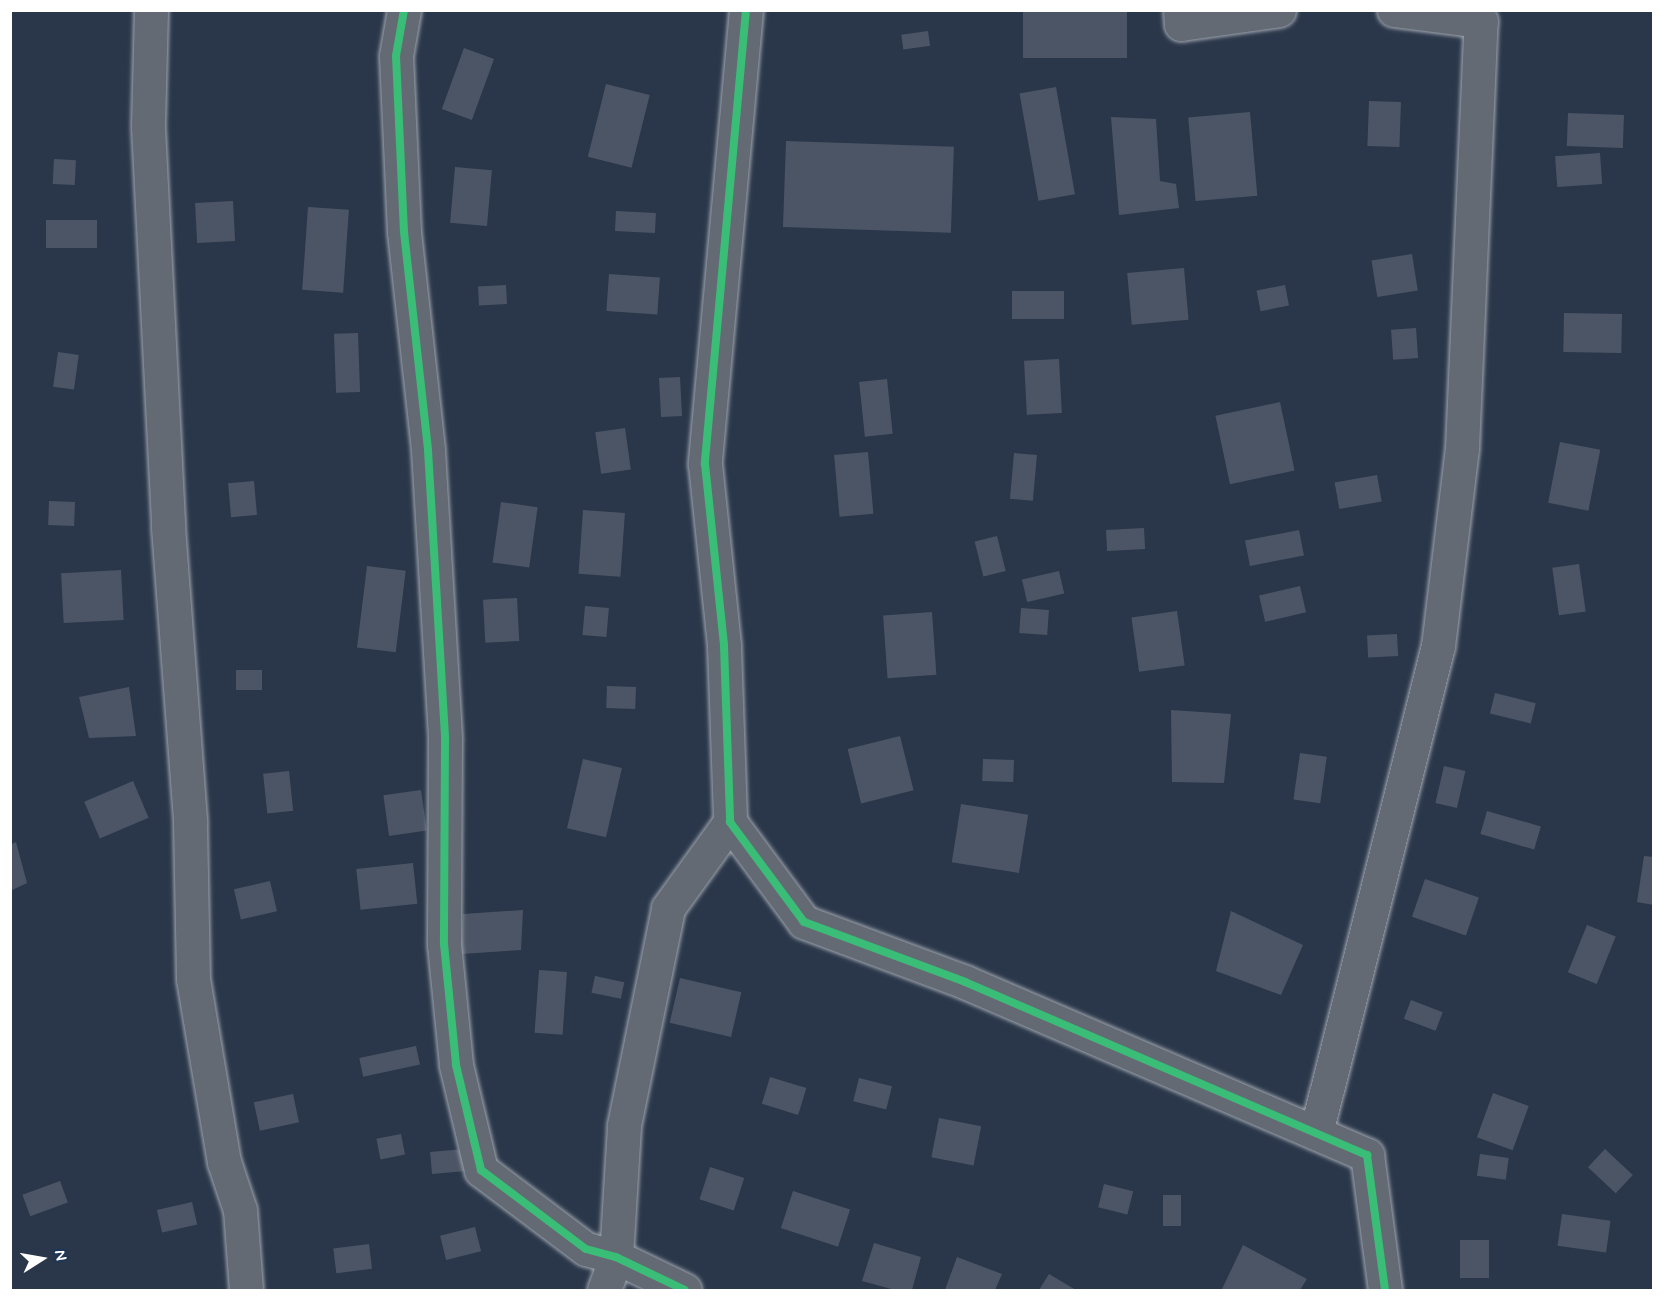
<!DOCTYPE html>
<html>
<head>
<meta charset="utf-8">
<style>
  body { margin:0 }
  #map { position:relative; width:1664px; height:1301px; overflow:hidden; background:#2a374a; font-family:Mynerve,sans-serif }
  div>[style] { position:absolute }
  .building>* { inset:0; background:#4c5565; transform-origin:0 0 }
  .roads { filter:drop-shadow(0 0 2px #9fa5ae) drop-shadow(0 0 2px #9fa5ae) }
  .street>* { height:33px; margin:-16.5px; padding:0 16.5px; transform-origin:16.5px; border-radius:16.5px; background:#636a74 }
  .cycleway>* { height:8px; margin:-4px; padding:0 4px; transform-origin:4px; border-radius:4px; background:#3abd76 }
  span { translate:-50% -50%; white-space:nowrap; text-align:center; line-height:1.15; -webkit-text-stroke:6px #1d3557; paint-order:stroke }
  .frame { position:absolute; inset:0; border:12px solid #fff; pointer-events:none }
  .north { position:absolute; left:12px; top:1229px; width:60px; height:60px; -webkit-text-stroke:4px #1d3557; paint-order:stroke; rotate:79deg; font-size:16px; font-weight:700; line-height:24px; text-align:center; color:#fff }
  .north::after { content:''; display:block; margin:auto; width:21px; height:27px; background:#fff; clip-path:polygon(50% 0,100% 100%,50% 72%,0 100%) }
</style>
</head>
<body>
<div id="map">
  <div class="building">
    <div style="left:1023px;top:10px;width:104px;height:48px"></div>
    <div style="left:928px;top:31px;width:15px;height:27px;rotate:82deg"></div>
    <div style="left:464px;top:48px;width:32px;height:65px;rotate:20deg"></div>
    <div style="left:606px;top:84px;width:45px;height:75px;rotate:14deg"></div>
    <div style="left:1056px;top:87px;width:109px;height:37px;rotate:80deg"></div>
    <div style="left:1369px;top:101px;width:32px;height:45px;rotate:2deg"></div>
    <div style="left:1250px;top:112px;width:84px;height:62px;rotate:85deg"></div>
    <div style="left:1568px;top:113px;width:56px;height:33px;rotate:2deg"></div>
    <div style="clip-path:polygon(1111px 117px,1156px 119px,1160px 181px,1176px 184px,1179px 208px,1119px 215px)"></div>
    <div style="left:786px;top:141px;width:168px;height:86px;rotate:2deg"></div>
    <div style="left:1600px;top:153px;width:31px;height:45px;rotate:86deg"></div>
    <div style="left:54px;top:159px;width:22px;height:25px;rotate:3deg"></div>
    <div style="left:455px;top:167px;width:37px;height:56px;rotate:5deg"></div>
    <div style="left:233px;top:201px;width:40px;height:38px;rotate:87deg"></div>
    <div style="left:308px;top:207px;width:41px;height:83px;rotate:4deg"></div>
    <div style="left:616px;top:211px;width:40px;height:20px;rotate:3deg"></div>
    <div style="left:97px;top:220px;width:28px;height:51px;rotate:90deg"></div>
    <div style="left:1412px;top:254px;width:37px;height:41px;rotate:81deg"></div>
    <div style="left:1184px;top:268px;width:52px;height:57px;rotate:85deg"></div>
    <div style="left:609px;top:274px;width:51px;height:37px;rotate:4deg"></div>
    <div style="left:506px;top:285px;width:19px;height:28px;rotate:87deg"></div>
    <div style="left:1285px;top:285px;width:21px;height:29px;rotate:79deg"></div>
    <div style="left:1064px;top:291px;width:28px;height:52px;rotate:90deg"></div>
    <div style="left:1564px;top:313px;width:58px;height:39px;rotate:1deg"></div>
    <div style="left:1416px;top:328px;width:30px;height:25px;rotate:86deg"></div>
    <div style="left:358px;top:333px;width:59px;height:24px;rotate:88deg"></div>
    <div style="left:58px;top:352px;width:21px;height:35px;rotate:8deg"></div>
    <div style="left:1059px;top:359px;width:54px;height:35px;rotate:87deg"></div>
    <div style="left:680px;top:377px;width:39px;height:21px;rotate:87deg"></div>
    <div style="left:887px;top:379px;width:55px;height:28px;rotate:84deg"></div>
    <div style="left:1280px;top:402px;width:70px;height:66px;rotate:78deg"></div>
    <div style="left:625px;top:428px;width:42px;height:30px;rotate:82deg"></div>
    <div style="left:1560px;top:442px;width:41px;height:62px;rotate:11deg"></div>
    <div style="left:868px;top:452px;width:62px;height:34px;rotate:85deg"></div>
    <div style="left:1014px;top:453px;width:23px;height:46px;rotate:5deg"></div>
    <div style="left:1377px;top:475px;width:27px;height:43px;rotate:80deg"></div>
    <div style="left:254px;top:481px;width:34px;height:26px;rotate:85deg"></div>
    <div style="left:49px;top:501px;width:26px;height:24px;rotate:2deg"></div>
    <div style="left:501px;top:502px;width:37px;height:61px;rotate:8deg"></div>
    <div style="left:583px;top:510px;width:42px;height:64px;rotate:4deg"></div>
    <div style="left:1144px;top:528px;width:21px;height:38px;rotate:87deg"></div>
    <div style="left:1299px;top:530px;width:26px;height:55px;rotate:79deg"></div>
    <div style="left:997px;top:536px;width:36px;height:23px;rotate:76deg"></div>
    <div style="left:1579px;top:564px;width:48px;height:27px;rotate:82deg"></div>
    <div style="left:367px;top:566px;width:39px;height:82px;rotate:7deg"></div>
    <div style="left:121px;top:570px;width:50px;height:60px;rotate:87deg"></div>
    <div style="left:1059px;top:571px;width:23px;height:38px;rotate:77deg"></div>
    <div style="left:1300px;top:586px;width:27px;height:42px;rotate:77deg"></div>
    <div style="left:517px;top:598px;width:43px;height:34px;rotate:87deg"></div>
    <div style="left:585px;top:606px;width:24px;height:29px;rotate:5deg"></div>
    <div style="left:1021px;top:608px;width:28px;height:25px;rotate:4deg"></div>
    <div style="left:1177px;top:611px;width:55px;height:46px;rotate:82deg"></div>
    <div style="left:932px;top:612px;width:63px;height:49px;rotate:86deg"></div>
    <div style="left:1397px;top:634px;width:22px;height:30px;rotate:87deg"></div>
    <div style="left:236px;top:670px;width:26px;height:20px"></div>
    <div style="left:607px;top:686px;width:29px;height:22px;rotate:2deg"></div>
    <div style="clip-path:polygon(129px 687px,136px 736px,89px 738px,79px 697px)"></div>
    <div style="left:1495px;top:693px;width:42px;height:21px;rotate:14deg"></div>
    <div style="clip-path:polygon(1171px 710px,1231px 714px,1224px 783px,1172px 782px)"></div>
    <div style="left:900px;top:736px;width:56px;height:54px;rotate:76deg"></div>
    <div style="left:1300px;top:753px;width:27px;height:47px;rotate:8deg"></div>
    <div style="left:583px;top:759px;width:40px;height:71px;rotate:13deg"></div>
    <div style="left:983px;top:759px;width:31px;height:22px;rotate:2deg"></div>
    <div style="left:1444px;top:766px;width:22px;height:38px;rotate:13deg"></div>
    <div style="left:289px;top:771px;width:40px;height:26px;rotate:84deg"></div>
    <div style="left:133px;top:781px;width:40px;height:53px;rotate:67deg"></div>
    <div style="left:421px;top:790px;width:41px;height:38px;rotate:82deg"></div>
    <div style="left:961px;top:804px;width:68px;height:59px;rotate:9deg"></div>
    <div style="left:1487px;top:811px;width:56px;height:24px;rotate:16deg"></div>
    <div style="clip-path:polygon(16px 842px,27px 883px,10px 891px,10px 845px)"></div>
    <div style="clip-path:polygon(1644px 856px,1654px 857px,1654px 905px,1637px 902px)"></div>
    <div style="left:413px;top:863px;width:41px;height:57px;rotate:84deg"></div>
    <div style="left:1425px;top:879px;width:57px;height:40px;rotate:19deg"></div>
    <div style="left:270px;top:881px;width:31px;height:37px;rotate:77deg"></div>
    <div style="clip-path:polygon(523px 910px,521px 950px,461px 954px,463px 914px)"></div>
    <div style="clip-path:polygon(1231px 911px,1303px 945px,1281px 995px,1216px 971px)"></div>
    <div style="left:1587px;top:925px;width:31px;height:51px;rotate:22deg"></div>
    <div style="left:539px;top:970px;width:28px;height:63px;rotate:4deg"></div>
    <div style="left:595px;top:976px;width:30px;height:17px;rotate:12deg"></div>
    <div style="left:680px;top:978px;width:63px;height:46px;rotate:13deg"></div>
    <div style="left:1411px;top:1000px;width:34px;height:20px;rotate:21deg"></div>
    <div style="left:416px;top:1046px;width:19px;height:58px;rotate:78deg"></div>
    <div style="left:770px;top:1077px;width:38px;height:28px;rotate:17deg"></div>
    <div style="left:859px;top:1078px;width:34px;height:24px;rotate:14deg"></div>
    <div style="left:1493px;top:1093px;width:38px;height:47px;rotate:20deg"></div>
    <div style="left:293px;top:1094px;width:29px;height:40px;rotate:78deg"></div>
    <div style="left:939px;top:1118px;width:43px;height:40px;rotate:11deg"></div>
    <div style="left:401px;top:1134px;width:21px;height:25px;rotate:79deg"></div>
    <div style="left:464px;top:1149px;width:22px;height:34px;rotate:85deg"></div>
    <div style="left:1605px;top:1149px;width:38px;height:25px;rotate:43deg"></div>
    <div style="left:1480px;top:1154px;width:29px;height:22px;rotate:8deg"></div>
    <div style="left:710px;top:1167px;width:36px;height:34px;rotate:18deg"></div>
    <div style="left:60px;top:1181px;width:23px;height:40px;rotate:70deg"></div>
    <div style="left:1104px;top:1184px;width:30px;height:24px;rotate:14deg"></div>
    <div style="left:793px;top:1191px;width:60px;height:39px;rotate:18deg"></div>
    <div style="left:1163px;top:1195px;width:18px;height:31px"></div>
    <div style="left:192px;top:1202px;width:23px;height:36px;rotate:77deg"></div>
    <div style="left:1562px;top:1214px;width:49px;height:32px;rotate:8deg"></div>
    <div style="left:475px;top:1227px;width:25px;height:36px;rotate:76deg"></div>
    <div style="left:1460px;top:1240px;width:29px;height:38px"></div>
    <div style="clip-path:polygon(874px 1243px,921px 1257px,912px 1290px,895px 1290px,862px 1281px)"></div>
    <div style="left:369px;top:1244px;width:25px;height:36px;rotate:83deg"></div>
    <div style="clip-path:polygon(1243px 1245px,1307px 1279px,1300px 1290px,1222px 1289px)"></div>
    <div style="clip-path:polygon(957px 1257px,1002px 1274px,995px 1290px,945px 1290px)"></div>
    <div style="clip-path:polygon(1049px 1274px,1076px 1290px,1039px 1290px)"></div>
  </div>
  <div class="roads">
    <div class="street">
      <div style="left:151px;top:10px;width:117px;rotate:91.5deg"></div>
      <div style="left:148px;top:127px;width:400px;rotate:87.1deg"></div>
      <div style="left:168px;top:527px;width:297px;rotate:85.7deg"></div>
      <div style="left:190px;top:823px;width:156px;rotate:88.9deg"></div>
      <div style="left:193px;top:979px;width:186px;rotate:80.4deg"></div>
      <div style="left:224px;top:1162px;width:51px;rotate:71.6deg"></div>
      <div style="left:240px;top:1210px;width:80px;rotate:85.7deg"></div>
      <div style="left:404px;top:10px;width:47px;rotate:99.9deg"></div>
      <div style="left:396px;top:56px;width:176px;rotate:87.4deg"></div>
      <div style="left:404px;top:232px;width:219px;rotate:83.7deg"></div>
      <div style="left:428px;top:450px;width:290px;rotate:86.6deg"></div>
      <div style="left:445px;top:740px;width:204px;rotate:90.3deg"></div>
      <div style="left:444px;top:944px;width:122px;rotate:84.3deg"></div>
      <div style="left:456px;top:1065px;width:108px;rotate:76.6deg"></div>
      <div style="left:481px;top:1170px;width:131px;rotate:37deg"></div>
      <div style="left:586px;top:1249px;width:31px;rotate:15deg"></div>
      <div style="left:616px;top:1257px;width:76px;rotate:25.6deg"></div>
      <div style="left:746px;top:10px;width:456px;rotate:95.2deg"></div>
      <div style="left:705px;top:464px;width:183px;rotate:84deg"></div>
      <div style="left:724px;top:646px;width:176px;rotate:88deg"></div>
      <div style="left:730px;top:822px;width:124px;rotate:53.5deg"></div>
      <div style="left:804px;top:922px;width:172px;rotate:20.4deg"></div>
      <div style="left:965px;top:982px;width:438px;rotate:23.3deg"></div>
      <div style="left:1367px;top:1155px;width:136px;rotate:82.4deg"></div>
      <div style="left:1180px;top:10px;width:14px;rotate:86deg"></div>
      <div style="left:1181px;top:24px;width:99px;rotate:-8.1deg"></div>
      <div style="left:1316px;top:1133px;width:502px;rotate:-75.94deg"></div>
      <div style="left:1438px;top:646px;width:199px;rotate:-83.1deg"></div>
      <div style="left:1462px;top:448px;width:427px;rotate:-87.5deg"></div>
      <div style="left:1481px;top:21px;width:88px;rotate:-172.8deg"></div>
      <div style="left:604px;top:1290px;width:35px;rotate:-70deg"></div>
      <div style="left:616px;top:1257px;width:132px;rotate:-86.5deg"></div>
      <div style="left:624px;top:1125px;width:221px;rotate:-78.5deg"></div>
      <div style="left:668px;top:908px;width:106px;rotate:-54.2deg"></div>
    </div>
  </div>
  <div class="cycleway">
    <div style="left:404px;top:10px;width:47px;rotate:99.9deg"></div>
    <div style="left:396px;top:56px;width:176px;rotate:87.4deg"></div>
    <div style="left:404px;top:232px;width:219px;rotate:83.7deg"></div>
    <div style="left:428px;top:450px;width:290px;rotate:86.6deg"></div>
    <div style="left:445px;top:740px;width:204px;rotate:90.3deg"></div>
    <div style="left:444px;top:944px;width:122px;rotate:84.3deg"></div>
    <div style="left:456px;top:1065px;width:108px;rotate:76.6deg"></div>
    <div style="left:481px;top:1170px;width:131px;rotate:37deg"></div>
    <div style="left:586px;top:1249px;width:31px;rotate:15deg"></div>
    <div style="left:616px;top:1257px;width:76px;rotate:25.6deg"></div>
    <div style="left:746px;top:10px;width:456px;rotate:95.2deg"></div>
    <div style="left:705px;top:464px;width:183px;rotate:84deg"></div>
    <div style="left:724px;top:646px;width:176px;rotate:88deg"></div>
    <div style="left:730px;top:822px;width:124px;rotate:53.5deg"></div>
    <div style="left:804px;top:922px;width:172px;rotate:20.4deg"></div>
    <div style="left:965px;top:982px;width:438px;rotate:23.3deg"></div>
    <div style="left:1367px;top:1155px;width:136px;rotate:82.4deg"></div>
  </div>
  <div class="frame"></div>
  <div class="north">N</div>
</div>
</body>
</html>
